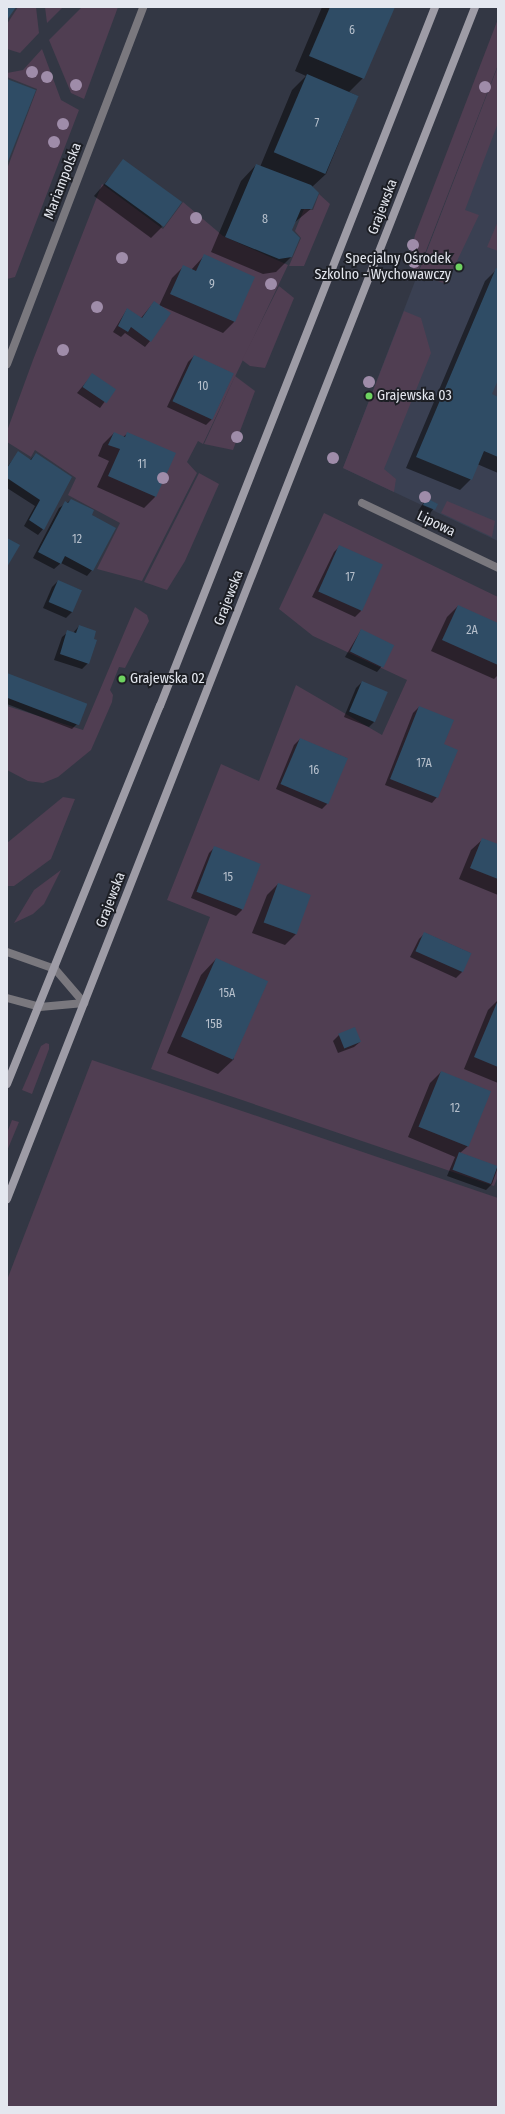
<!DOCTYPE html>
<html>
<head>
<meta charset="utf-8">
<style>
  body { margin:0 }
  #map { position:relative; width:505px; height:2114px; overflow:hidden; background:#333744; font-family:"Fira Sans Condensed",sans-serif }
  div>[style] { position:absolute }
  .built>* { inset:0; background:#3a4052 }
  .green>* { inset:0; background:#503e52 }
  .shadow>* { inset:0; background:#0007 }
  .building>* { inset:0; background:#2f4c65; transform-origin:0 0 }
  .minor>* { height:8px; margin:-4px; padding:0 4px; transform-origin:4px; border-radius:4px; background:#7a787e }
  .tertiary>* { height:8px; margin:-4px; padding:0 4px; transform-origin:4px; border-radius:4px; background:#7a787e }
  .secondary>* { height:8px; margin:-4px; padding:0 4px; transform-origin:4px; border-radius:4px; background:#9e9ca6 }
  .trees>* { width:12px; height:12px; margin:-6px; border-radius:50%; background:#9f8ca9 }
  .dots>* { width:11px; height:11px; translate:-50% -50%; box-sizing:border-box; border:2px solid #1d1f25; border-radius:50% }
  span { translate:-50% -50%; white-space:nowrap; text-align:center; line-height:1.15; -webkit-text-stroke:4px #1d1f25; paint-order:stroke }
  .number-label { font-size:12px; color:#b7c0cc }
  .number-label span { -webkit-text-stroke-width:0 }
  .street-label { font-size:14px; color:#e4e7ef }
  .poi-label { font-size:14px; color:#e4e7ef }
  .right { translate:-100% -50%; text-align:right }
  .left { translate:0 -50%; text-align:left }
  .frame { position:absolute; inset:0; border:8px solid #e4e7ef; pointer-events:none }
</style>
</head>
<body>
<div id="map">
  <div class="built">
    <div style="clip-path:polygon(498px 66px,498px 541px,343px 468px)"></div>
  </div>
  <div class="green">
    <div style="clip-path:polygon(18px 7px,36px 7px,39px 33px,20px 53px,7px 49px,7px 24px)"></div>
    <div style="clip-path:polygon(45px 7px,63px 7px,47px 23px)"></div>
    <div style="clip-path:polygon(82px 7px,118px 7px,84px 99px,71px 93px,49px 40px)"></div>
    <div style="clip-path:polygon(498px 19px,498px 65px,417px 274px,413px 269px,411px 253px,415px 235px)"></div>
    <div style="clip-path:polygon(42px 49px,61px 100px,79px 110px,15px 277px,7px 279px,7px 169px,37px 89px,7px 77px,7px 73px,23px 70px)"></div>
    <div style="clip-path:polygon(498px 66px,498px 123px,465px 210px,479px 215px,446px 284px,418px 274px)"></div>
    <div style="clip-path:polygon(102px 184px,163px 229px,183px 202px,223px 236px,288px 265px,203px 444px,198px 441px,187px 462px,197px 473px,142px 581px,97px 569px,120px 523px,68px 495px,76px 478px,35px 450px,31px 457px,7px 442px,7px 431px,33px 360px)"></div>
    <div style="clip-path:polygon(319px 194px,330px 204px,304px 266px,289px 266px,301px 238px,295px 231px,304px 209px,313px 210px)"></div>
    <div style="clip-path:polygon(498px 221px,498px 251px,487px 247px)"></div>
    <div style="clip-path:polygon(279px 286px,294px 298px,265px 368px,250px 366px,242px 360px)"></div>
    <div style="clip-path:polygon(404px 311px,421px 318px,431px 353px,384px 469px,396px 479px,394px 492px,343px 468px)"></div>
    <div style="clip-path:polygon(235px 376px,255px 391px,233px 450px,204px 444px)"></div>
    <div style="clip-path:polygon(199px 473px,219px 484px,185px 561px,167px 590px,144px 582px)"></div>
    <div style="clip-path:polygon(447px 501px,495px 521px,492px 537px,441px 513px)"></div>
    <div style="clip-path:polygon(324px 513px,498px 597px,498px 1176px,494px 1186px,151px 1069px,210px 917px,167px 900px,221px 764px,259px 781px,296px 685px,382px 735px,407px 680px,313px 636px,279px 609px)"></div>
    <div style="clip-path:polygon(135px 607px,147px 615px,149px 621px,125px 668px,119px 667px,110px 690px,113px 695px,112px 702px,91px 750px,58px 777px,43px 783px,28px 781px,7px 770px,7px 706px,83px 730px)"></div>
    <div style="clip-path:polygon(63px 797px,75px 799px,51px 859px,14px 886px,7px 886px,7px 843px)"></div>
    <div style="clip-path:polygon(61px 870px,44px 904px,33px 914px,14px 923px,34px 890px)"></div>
    <div style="clip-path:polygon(46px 1043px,49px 1044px,49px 1049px,32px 1094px,22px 1090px,41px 1046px)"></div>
    <div style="clip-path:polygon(92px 1060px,498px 1198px,498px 2107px,7px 2107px,7px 1280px)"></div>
    <div style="clip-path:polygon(12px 1120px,19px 1122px,7px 1151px,7px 1133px)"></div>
  </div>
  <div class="shadow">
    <div style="clip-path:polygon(322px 7px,394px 7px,363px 78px,349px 92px,358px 96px,326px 174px,312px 187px,312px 208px,294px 223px,291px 230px,291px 257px,276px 272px,263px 274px,211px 252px,241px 181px,256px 165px,260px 167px,292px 90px,306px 76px,295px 71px)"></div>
    <div style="clip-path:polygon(124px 161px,162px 227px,151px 238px,94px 196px)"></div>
    <div style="clip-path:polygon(204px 256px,253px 277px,234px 322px,223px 333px,161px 306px,150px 341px,145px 347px,125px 333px,121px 337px,113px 332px,127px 309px,141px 318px,154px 302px,159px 306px,172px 278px,183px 267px,191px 270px)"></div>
    <div style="clip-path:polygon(496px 270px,498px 377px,491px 395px,498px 398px,498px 473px,477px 464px,471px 479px,460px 490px,406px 468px,485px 281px)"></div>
    <div style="clip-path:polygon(194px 356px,233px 374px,212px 419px,206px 425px,167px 407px,188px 362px)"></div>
    <div style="clip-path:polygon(92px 375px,114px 389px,100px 408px,77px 393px)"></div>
    <div style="clip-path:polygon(114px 433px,123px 437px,128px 433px,174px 454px,155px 497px,144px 508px,97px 487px,109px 461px,98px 456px,103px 444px)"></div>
    <div style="clip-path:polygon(18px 453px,30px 460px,36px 454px,43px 529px,38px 535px,24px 526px,35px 506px,7px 488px,7px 467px)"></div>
    <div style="clip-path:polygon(426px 499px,437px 504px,428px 516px,418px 511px)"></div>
    <div style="clip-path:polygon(71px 500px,90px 516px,92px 570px,87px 576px,61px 563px,54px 569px,33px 558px,59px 508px)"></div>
    <div style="clip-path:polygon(340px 546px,361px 611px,355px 617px,312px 597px,334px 552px)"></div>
    <div style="clip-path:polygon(58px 581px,81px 590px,72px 612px,66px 618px,43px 608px,52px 587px)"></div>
    <div style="clip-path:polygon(458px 606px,498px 624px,498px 675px,494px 679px,431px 651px,447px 617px)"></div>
    <div style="clip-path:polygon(79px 626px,92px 640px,88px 663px,82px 669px,54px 660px,62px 637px,68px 632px,73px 633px)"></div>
    <div style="clip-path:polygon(361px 630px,382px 666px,377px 672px,345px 657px)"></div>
    <div style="clip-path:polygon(7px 674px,78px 723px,72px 729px,7px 704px)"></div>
    <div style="clip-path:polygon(362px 682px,375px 721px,369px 727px,344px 717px,356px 688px)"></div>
    <div style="clip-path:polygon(419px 707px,443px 745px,437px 797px,432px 803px,385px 785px,413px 713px)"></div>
    <div style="clip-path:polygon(300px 739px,346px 758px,328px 803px,322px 809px,276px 789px,294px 745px)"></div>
    <div style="clip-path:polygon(483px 839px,498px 845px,498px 895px,459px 879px,471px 850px)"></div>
    <div style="clip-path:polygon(215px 847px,242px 910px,236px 916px,191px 898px,209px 853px)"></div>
    <div style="clip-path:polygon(278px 884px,296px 934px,285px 945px,252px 933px,267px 895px)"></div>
    <div style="clip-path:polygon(425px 933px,470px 953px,462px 972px,456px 978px,410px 957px,419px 939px)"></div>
    <div style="clip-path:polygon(216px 959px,234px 1059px,218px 1074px,167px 1053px,201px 975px)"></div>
    <div style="clip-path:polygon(498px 1000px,498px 1083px,464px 1069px,488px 1010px)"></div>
    <div style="clip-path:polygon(339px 1035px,360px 1042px,354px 1047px,338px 1053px,333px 1041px)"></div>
    <div style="clip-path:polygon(441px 1072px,468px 1146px,460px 1153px,498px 1167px,492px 1184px,486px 1190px,447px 1176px,455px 1157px,408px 1137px,430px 1083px)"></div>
  </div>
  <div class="building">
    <div style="clip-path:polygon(7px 7px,16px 7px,7px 20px)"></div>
    <div style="clip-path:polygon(330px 7px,395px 7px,364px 79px,309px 56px)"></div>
    <div style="left:307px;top:74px;width:56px;height:85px;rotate:23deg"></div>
    <div style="clip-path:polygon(7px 79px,36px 90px,7px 164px)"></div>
    <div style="left:123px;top:159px;width:73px;height:31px;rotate:36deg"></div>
    <div style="clip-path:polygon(256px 164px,311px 185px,319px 193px,312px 209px,301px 209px,292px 230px,300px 238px,292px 257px,279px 259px,225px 237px)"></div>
    <div style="clip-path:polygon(204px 254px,255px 277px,235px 322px,170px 294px,183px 265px,196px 271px)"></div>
    <div style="clip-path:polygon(496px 268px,498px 269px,498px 380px,492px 394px,498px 397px,498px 457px,484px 451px,472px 480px,416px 457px)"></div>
    <div style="clip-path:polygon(154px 301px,171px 313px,151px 342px,131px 327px,128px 332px,118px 326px,127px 308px,142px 318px)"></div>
    <div style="left:194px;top:355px;width:44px;height:51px;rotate:25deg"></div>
    <div style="left:92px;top:373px;width:29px;height:17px;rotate:34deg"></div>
    <div style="clip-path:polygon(114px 432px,125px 437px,127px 432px,176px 453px,156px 497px,108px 476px,120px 449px,108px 445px)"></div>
    <div style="clip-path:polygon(18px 451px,31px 460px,36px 453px,72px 477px,44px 530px,29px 520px,40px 500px,7px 478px,7px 468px)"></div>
    <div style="clip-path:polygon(426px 498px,438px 504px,435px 510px,423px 505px)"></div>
    <div style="clip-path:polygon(71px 499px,94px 510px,92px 515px,116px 528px,93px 571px,65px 556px,61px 564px,38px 552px,65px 501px,68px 503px)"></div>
    <div style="clip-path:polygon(7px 538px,20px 545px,7px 567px)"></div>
    <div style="left:339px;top:545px;width:48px;height:51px;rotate:24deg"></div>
    <div style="left:58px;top:580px;width:26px;height:24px;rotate:23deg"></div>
    <div style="clip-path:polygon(458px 605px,498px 623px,498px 665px,442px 640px)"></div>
    <div style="clip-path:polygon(79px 625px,96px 631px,94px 639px,97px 640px,89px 664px,60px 654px,67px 630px,76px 633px)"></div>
    <div style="left:361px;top:629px;width:37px;height:25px;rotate:26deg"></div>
    <div style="left:7px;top:673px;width:86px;height:23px;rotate:21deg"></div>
    <div style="left:362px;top:681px;width:28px;height:33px;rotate:23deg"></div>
    <div style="clip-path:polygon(419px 706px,454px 720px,444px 744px,458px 750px,438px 798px,390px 779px)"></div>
    <div style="left:300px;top:738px;width:52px;height:50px;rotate:23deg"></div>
    <div style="clip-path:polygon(482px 838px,498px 844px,498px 879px,470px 868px)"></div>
    <div style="left:214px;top:846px;width:50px;height:49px;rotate:21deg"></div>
    <div style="left:278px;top:883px;width:35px;height:42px;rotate:20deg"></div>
    <div style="left:424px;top:932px;width:52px;height:21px;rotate:24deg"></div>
    <div style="left:216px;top:958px;width:57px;height:86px;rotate:24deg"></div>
    <div style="clip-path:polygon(498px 1000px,498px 1067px,474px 1057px)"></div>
    <div style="left:355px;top:1027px;width:16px;height:18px;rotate:68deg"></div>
    <div style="left:441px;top:1071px;width:54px;height:60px;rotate:22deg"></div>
    <div style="left:459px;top:1152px;width:41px;height:19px;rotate:20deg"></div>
  </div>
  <div class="minor">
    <div style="left:7px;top:364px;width:382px;rotate:-69.1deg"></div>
    <div style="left:362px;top:503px;width:151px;rotate:25.5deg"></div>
  </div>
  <div class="tertiary">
    <div style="left:7px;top:952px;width:51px;rotate:19.5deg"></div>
    <div style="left:55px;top:969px;width:45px;rotate:49.5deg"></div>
    <div style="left:7px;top:998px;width:34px;rotate:15deg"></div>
    <div style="left:40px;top:1007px;width:44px;rotate:-5.2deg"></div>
  </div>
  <div class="secondary">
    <div style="left:7px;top:1084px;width:408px;rotate:-68deg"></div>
    <div style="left:160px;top:706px;width:751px;rotate:-68.52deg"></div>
    <div style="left:7px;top:1199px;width:1281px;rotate:-68.56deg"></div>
  </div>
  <div class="trees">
    <div style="left:32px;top:72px"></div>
    <div style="left:47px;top:77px"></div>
    <div style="left:76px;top:85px"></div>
    <div style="left:485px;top:87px"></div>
    <div style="left:63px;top:124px"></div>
    <div style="left:54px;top:142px"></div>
    <div style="left:196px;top:218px"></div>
    <div style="left:413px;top:245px"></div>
    <div style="left:122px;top:258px"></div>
    <div style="left:414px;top:262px"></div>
    <div style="left:271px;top:284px"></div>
    <div style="left:97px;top:307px"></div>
    <div style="left:63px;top:350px"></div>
    <div style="left:369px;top:382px"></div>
    <div style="left:237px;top:437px"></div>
    <div style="left:333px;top:458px"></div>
    <div style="left:163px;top:478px"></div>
    <div style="left:425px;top:497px"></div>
  </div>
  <div class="dots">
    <div style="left:459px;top:267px;background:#6ed360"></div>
    <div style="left:369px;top:396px;background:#6ed360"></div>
    <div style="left:122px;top:679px;background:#6ed360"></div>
  </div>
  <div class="number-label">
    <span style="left:352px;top:31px">6</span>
    <span style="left:317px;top:124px">7</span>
    <span style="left:265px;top:220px">8</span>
    <span style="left:212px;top:285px">9</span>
    <span style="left:203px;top:387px">10</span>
    <span style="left:142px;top:465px">11</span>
    <span style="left:77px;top:540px">12</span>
    <span style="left:350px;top:578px">17</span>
    <span style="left:472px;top:631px">2A</span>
    <span style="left:424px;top:764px">17A</span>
    <span style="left:314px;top:771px">16</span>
    <span style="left:228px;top:878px">15</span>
    <span style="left:227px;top:994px">15A</span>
    <span style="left:214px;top:1025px">15B</span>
    <span style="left:455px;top:1109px">12</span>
  </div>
  <div class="street-label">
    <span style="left:63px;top:181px;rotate:-69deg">Mariampolska</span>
    <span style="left:383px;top:207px;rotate:-69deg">Grajewska</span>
    <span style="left:436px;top:524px;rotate:26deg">Lipowa</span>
    <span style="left:229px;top:598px;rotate:-69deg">Grajewska</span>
    <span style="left:111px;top:900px;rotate:-69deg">Grajewska</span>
  </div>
  <div class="poi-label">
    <span class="right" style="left:451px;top:267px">Specjalny Ośrodek<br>Szkolno - Wychowawczy</span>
    <span class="left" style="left:377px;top:396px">Grajewska 03</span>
    <span class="left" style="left:130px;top:679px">Grajewska 02</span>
  </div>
  <div class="frame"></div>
</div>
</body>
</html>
